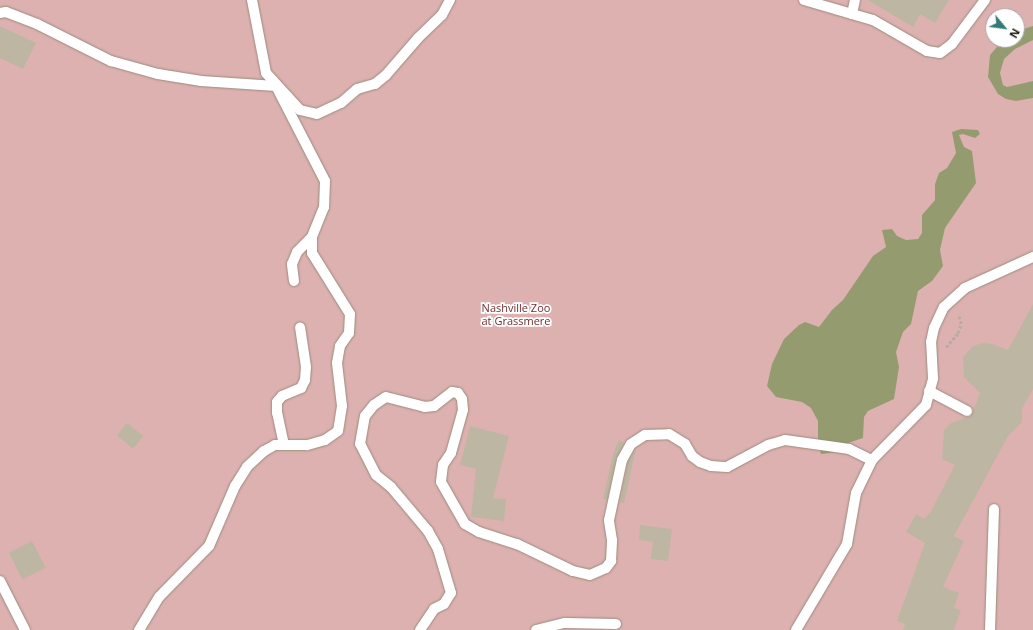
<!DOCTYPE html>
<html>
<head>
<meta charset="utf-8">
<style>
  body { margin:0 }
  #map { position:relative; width:1033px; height:630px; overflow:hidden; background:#fdf0e2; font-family:"Open Sans",sans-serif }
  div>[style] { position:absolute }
  .green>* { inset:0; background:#deb1b1 }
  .water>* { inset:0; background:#949c6f }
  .building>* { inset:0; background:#bdb6a2; transform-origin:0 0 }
  .path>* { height:2.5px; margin-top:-1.25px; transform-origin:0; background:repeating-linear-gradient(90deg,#b7aca1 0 3px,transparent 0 5px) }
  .roads { filter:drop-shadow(0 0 1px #9b8c7c) drop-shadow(0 0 1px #9b8c7c) }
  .lane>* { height:10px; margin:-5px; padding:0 5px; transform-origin:5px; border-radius:5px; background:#fff }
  span { translate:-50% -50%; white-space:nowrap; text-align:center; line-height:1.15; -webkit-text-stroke:3.5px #fff; paint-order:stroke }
  .park-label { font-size:11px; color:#6f2d31 }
  .north { position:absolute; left:985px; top:8px; width:40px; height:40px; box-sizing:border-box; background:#fff; border:1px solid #a3a09e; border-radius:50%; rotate:119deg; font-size:11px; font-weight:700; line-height:16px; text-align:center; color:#18120c }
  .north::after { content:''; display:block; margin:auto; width:14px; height:18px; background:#337b76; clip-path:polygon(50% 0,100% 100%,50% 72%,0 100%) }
</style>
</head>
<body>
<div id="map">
  <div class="green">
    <div style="clip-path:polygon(evenodd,0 0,1033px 0,1033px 630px,0 630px,0 0,993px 16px,1017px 16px,1017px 40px,993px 40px,993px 16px)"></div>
  </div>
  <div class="water">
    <div style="clip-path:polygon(1033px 26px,1033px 40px,1015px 49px,1004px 59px,1000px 73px,1003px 85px,1007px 87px,1033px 81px,1033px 98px,1016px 101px,1006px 99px,998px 94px,988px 77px,990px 55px,1003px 40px,1017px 40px,1017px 31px)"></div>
    <div style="clip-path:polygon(961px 129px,978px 130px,980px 134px,975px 138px,963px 134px,959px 135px,964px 147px,972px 151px,976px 183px,945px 228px,940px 250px,943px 266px,932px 281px,918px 291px,911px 324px,903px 332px,896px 352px,899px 367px,894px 399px,868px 411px,864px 417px,863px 438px,848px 443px,838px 452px,821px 454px,818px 443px,818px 421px,811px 408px,802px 402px,776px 397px,767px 386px,772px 364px,784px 339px,799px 325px,805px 322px,819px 327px,832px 310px,843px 300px,873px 256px,886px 247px,882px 230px,892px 229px,897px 236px,906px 240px,918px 239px,922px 233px,922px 215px,935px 200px,935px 184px,939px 173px,947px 168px,956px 153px,952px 132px)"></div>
  </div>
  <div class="building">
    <div style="clip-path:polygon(868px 0,949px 0,935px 23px,920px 14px,913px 27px)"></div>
    <div style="clip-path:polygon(0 26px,36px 43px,23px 69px,0 58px)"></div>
    <div style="clip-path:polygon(1033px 304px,1033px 389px,1022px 409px,1022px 422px,1008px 436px,954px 536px,964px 541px,943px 587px,959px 593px,954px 608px,961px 610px,954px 630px,903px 630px,905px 624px,897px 621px,925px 543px,906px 532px,916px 514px,924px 519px,930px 513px,955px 465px,942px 459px,944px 430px,951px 423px,971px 416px,980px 393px,964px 377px,963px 357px,973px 346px,983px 343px,992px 344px,1008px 350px)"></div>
    <div style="left:127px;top:423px;width:21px;height:16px;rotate:39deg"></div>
    <div style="clip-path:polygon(470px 426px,509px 436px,493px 498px,506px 499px,504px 521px,471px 517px,476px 469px,460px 465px)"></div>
    <div style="clip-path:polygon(619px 440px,624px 443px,616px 458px,607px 500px,603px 499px,613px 454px)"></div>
    <div style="clip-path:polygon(636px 449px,624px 503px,620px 502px,628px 462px)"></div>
    <div style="clip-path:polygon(640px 525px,672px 529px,668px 561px,651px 559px,653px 542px,639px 540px)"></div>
    <div style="left:32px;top:541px;width:30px;height:26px;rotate:63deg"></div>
  </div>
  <div class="path">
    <div style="left:946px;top:347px;width:18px;rotate:-49deg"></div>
    <div style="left:958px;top:333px;width:9px;rotate:-72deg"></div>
    <div style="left:961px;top:324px;width:10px;rotate:-107deg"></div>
  </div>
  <div class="roads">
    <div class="lane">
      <div style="left:252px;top:0;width:74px;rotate:79.1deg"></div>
      <div style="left:266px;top:73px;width:50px;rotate:47.4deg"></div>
      <div style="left:300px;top:110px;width:17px;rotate:13deg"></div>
      <div style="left:317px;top:114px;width:26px;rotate:-25deg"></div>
      <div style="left:341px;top:103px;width:21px;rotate:-41deg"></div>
      <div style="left:357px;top:89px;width:19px;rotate:-16deg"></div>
      <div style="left:375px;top:84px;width:14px;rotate:-39deg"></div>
      <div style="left:386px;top:75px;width:49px;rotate:-49.1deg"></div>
      <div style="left:418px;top:38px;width:33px;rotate:-44deg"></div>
      <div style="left:442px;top:15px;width:17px;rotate:-62deg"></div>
      <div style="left:804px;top:0;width:72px;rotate:16.2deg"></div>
      <div style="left:873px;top:20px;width:62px;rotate:29.9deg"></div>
      <div style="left:927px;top:51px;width:13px;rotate:9deg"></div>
      <div style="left:940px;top:53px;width:15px;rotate:-37deg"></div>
      <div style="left:952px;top:44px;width:55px;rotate:-53.1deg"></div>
      <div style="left:0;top:13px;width:6px;rotate:-9deg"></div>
      <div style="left:6px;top:12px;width:33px;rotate:21deg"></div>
      <div style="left:37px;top:24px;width:83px;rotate:26.6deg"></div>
      <div style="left:111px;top:61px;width:49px;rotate:15.5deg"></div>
      <div style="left:158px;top:74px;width:44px;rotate:9.2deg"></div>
      <div style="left:201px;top:81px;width:75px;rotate:3.8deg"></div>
      <div style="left:276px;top:86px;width:107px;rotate:62.7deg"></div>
      <div style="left:325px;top:181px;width:26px;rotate:92deg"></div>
      <div style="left:324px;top:207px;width:32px;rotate:112deg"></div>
      <div style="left:312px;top:237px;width:16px;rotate:90deg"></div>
      <div style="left:312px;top:253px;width:72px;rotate:58.1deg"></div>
      <div style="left:350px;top:314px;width:19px;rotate:93deg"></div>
      <div style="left:349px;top:333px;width:16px;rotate:125deg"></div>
      <div style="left:340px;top:346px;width:17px;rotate:100deg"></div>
      <div style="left:337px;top:363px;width:43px;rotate:83.4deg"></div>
      <div style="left:342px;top:406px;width:25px;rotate:99deg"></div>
      <div style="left:338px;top:431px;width:16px;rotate:145deg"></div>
      <div style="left:325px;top:440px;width:19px;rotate:164deg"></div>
      <div style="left:307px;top:445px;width:32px;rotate:180deg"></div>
      <div style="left:275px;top:445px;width:13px;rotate:151deg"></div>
      <div style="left:264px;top:451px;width:23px;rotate:137deg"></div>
      <div style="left:247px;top:467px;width:22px;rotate:122deg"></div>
      <div style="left:235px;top:486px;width:65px;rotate:113.4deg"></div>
      <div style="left:209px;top:546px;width:71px;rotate:134.4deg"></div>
      <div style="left:159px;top:597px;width:39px;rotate:121deg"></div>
      <div style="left:852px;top:14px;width:14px;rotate:-78deg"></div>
      <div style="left:294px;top:281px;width:17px;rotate:-97deg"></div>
      <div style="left:292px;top:264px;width:13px;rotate:-67deg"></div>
      <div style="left:297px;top:252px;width:21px;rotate:-45deg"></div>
      <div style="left:929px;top:391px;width:43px;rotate:27.8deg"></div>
      <div style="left:284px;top:445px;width:33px;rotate:-102deg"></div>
      <div style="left:277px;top:413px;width:11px;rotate:-90deg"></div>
      <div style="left:277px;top:402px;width:8px;rotate:-50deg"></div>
      <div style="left:282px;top:396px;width:21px;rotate:-23deg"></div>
      <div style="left:301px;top:388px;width:9px;rotate:-63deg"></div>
      <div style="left:305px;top:380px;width:13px;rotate:-86deg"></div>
      <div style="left:306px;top:367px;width:40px;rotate:-98.5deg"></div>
      <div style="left:0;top:581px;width:55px;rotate:63deg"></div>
      <div style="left:420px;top:630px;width:25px;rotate:-56deg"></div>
      <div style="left:434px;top:609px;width:11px;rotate:-27deg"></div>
      <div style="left:444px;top:604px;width:13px;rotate:-58deg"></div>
      <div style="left:451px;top:593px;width:46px;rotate:-106.5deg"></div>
      <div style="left:438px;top:549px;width:21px;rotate:-119deg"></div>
      <div style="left:428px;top:531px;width:57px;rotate:-130.1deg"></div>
      <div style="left:391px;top:487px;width:19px;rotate:-141deg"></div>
      <div style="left:376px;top:475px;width:35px;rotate:-117deg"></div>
      <div style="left:360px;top:444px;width:28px;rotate:-80deg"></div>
      <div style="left:365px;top:416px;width:14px;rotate:-51deg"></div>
      <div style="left:374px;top:405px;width:14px;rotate:-34deg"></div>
      <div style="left:386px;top:397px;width:40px;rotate:14.4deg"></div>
      <div style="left:425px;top:407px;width:9px;rotate:-6deg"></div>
      <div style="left:434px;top:406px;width:23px;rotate:-38deg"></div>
      <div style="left:452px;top:392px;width:6px;rotate:9deg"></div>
      <div style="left:458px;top:393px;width:7px;rotate:56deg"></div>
      <div style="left:462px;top:399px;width:11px;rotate:85deg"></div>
      <div style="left:463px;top:410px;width:45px;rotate:105.6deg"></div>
      <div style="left:451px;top:453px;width:14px;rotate:124deg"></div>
      <div style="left:443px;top:465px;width:17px;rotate:97deg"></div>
      <div style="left:441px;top:482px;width:48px;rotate:60.3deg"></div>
      <div style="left:465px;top:524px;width:16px;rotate:30deg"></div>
      <div style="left:479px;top:532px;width:40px;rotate:18deg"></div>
      <div style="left:517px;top:544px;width:62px;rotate:25.7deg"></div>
      <div style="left:573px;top:571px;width:17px;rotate:13deg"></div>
      <div style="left:590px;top:575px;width:17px;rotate:-24deg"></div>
      <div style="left:606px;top:568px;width:9px;rotate:-54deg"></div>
      <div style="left:611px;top:561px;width:21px;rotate:-87deg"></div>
      <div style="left:612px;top:540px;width:20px;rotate:-99deg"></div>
      <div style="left:609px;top:520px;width:61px;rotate:-77.8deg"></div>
      <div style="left:622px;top:460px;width:18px;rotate:-61deg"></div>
      <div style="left:631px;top:444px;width:17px;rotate:-33deg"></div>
      <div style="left:645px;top:435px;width:24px;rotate:-2deg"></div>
      <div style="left:669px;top:434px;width:19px;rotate:32deg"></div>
      <div style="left:685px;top:444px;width:14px;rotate:60deg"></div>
      <div style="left:692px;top:456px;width:10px;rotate:37deg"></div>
      <div style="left:700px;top:462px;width:12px;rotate:20deg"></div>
      <div style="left:711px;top:466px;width:16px;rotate:4deg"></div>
      <div style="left:727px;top:467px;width:47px;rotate:-28.2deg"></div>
      <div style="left:768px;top:445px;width:18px;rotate:-16deg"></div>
      <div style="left:785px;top:440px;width:65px;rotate:8deg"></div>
      <div style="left:849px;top:449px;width:25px;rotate:26deg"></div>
      <div style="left:536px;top:630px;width:30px;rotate:-14deg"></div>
      <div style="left:565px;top:623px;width:51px;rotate:1.1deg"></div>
      <div style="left:796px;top:630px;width:100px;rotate:-59.3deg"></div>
      <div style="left:847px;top:544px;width:52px;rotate:-80deg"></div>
      <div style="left:856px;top:493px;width:37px;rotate:-64deg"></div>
      <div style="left:872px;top:460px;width:77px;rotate:-45.5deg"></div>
      <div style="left:926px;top:405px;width:28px;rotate:-75deg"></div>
      <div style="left:933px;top:378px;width:36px;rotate:-93deg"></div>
      <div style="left:931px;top:342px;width:14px;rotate:-78deg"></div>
      <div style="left:934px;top:328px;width:23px;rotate:-65deg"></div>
      <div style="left:944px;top:307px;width:28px;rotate:-42deg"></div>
      <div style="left:965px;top:288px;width:75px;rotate:-24.5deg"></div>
      <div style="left:990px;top:630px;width:121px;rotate:-88.1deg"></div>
    </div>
  </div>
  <div class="park-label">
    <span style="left:516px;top:315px">Nashville Zoo<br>at Grassmere</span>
  </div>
  <div class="north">N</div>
</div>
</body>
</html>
